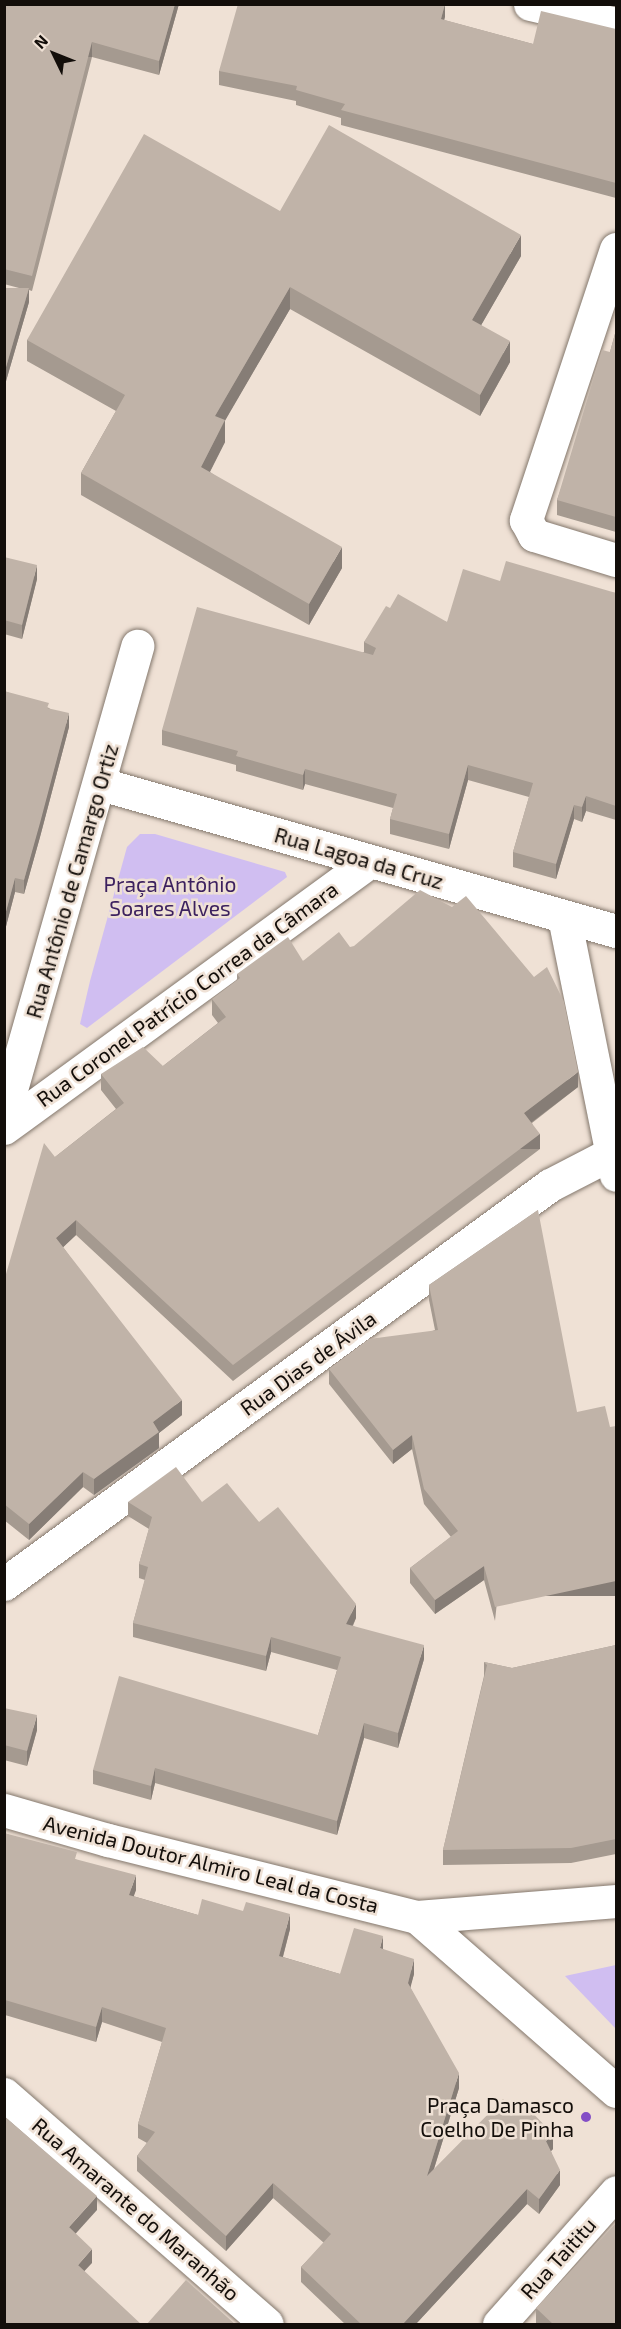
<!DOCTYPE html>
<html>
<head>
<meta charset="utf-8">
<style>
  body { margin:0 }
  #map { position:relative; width:621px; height:2329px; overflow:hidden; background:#efe1d5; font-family:"Exo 2",sans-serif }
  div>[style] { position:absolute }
  .green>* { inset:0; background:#d0bef1 }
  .roads { filter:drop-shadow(0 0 2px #83776c) drop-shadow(0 0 2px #83776c) }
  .minor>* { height:33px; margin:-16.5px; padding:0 16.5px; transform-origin:16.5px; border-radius:16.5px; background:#fff }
  .wall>* { inset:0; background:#a59a90 }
  .shaded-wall>* { inset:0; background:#867d76; transform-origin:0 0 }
  .building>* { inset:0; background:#c0b3a8 }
  .dots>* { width:16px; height:16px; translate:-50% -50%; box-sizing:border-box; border:3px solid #efe1d5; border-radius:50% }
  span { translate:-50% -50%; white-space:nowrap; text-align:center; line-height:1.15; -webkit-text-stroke:5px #efe1d5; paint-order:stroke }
  .street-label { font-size:21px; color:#130e0a }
  .park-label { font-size:21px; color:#3c215f }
  .poi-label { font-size:21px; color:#130e0a }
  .right { translate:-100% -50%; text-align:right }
  .frame { position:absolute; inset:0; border:6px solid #130e0a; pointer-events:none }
  .north { position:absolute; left:24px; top:24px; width:60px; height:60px; -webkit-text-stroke:4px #efe1d5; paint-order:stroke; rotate:313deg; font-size:16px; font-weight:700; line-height:24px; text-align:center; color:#130e0a }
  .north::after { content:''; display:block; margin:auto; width:21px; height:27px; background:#130e0a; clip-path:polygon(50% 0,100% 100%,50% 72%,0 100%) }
</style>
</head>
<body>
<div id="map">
  <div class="green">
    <div style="clip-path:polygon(140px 834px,155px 834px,285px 872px,287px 877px,87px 1028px,80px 1024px,90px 981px,127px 847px)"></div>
    <div style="clip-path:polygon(616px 1965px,616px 2029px,565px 1976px)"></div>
  </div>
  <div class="roads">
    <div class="minor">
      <div style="left:530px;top:4px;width:88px;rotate:13.1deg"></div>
      <div style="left:616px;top:249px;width:286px;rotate:108.4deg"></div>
      <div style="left:526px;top:520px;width:17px;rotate:62deg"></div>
      <div style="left:534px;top:535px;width:86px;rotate:17deg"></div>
      <div style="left:101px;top:784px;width:536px;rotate:15.93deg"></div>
      <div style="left:564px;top:917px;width:263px;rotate:78.6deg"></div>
      <div style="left:4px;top:1114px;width:487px;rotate:-74.1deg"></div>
      <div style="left:4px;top:1128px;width:453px;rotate:-36.1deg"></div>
      <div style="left:4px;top:1584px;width:676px;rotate:-36.16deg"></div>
      <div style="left:550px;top:1185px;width:74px;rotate:-27.3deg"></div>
      <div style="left:4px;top:1810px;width:108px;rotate:16.1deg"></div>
      <div style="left:108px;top:1840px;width:318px;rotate:14deg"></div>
      <div style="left:417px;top:1917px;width:200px;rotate:-4.6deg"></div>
      <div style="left:417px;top:1917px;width:264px;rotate:41.2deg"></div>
      <div style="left:4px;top:2094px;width:349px;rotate:41.2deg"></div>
      <div style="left:499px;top:2324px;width:176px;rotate:-48.4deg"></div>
    </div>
  </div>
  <div class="wall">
    <div style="clip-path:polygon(4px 4px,179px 4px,159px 75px,92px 57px,32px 291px,29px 290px,29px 302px,4px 388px,4px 288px,19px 288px,4px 284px)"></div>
    <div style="clip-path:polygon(445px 4px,444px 20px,533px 44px,616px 29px,616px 198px,341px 125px,341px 118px,296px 105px,296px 101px,219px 85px,219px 71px)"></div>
    <div style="clip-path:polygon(280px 211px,521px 256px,481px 325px,510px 362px,480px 416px,290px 309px,225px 420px,225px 442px,210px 472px,342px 568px,309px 625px,81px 495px,81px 473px,116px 411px,27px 361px,27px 340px)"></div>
    <div style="clip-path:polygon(616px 330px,616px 532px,557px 515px,557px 500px,610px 352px)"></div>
    <div style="clip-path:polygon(4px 557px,37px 579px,22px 639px,4px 634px)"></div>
    <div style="clip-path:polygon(500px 581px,616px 593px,616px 820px,586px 811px,582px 822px,574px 819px,556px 879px,513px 867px,513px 852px,529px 797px,468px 780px,449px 849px,390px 834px,390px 819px,393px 808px,305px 784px,303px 790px,236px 771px,236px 765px,162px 745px,162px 730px,364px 652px,364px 642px,390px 608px,447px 622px)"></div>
    <div style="clip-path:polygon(4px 691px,49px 708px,69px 727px,40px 837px,24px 894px,15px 892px,4px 934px)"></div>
    <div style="clip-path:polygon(350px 947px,578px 1087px,532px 1123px,540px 1149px,233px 1381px,76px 1235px,63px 1247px,182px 1415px,159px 1433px,159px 1448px,94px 1495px,83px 1487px,29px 1540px,4px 1520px,4px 1281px,55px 1157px,116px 1109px,101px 1090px,101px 1074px,163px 1066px,218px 1023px,212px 1015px,212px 999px,237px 980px,237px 974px,303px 961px)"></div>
    <div style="clip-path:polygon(538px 1210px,495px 1621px,484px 1580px,435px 1614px,410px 1583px,410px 1568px,451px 1537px,424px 1504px,412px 1449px,393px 1464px,329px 1384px,329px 1369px,435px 1330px,429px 1300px,429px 1285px)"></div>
    <div style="clip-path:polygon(128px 1502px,202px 1502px,259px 1522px,356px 1618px,353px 1626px,424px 1659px,398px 1748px,364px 1738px,337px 1835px,155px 1783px,151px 1800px,93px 1784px,93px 1770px,318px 1735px,337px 1670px,271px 1652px,266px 1671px,133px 1637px,133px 1623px,145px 1580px,139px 1578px,139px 1564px,149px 1529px,128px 1516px)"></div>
    <div style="clip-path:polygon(616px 1645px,616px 1854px,571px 1863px,443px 1865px,443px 1850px,484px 1676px,484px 1662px,512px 1668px)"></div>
    <div style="clip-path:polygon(4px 1708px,37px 1730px,27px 1766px,4px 1760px)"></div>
    <div style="clip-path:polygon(4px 1833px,77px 1860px,136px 1890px,133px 1896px,198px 1915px,290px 1929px,283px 1957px,340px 1974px,383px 1949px,414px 1974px,410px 1987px,459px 2088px,434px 2169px,553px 2149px,551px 2151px,560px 2185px,539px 2214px,527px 2204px,415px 2325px,346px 2325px,301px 2282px,301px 2267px,324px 2243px,273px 2198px,226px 2251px,137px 2171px,137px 2156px,147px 2143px,138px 2138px,138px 2124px,162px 2042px,102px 2022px,96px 2042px,5px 2015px,4px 2017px)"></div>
    <div style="clip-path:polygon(536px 2308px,616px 2325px,537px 2325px,536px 2324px)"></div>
  </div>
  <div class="shaded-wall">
    <div style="clip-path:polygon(175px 4px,179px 4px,159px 75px,159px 61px)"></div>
    <div style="clip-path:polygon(445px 4px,445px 17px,441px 34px,441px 19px)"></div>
    <div style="left:92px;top:42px;width:15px;height:242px;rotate:90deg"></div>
    <div style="clip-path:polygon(521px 235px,521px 256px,472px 341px,472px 320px)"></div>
    <div style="clip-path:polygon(290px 287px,290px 309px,215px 438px,215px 416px)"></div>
    <div style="clip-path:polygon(29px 288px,29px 302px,4px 388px,4px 374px)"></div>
    <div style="clip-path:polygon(510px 341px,510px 362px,480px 416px,480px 395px)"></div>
    <div style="clip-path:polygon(225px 420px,225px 442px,201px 489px,201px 467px)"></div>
    <div style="clip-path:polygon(342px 547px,342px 568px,309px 625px,309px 604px)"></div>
    <div style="clip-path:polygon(37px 565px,37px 579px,22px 639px,22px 625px)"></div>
    <div style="clip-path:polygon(69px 713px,69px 727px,40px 837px,24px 894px,24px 880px)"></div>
    <div style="clip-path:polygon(468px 765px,468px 780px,449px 849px,449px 834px)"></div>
    <div style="clip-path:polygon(305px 769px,305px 784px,303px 790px,303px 775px)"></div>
    <div style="clip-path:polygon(586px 796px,586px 811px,582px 822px,582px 807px)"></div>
    <div style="clip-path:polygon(574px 805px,574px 819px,556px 879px,556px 864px)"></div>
    <div style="clip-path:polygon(15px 878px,15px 892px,4px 934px,4px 919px)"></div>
    <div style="clip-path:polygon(578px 1072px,578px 1087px,524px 1128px,524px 1113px)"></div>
    <div style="left:540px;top:1134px;width:15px;height:384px;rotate:90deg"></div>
    <div style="clip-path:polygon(76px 1220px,76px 1235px,56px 1254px,56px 1238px)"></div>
    <div style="clip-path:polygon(182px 1400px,182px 1415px,159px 1433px,159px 1448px,94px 1495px,94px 1479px,153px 1422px)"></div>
    <div style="clip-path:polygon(412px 1435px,412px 1449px,393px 1464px,393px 1450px)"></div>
    <div style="clip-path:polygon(83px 1472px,83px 1487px,29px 1540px,29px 1524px)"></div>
    <div style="clip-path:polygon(484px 1566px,484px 1580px,435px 1614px,435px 1600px)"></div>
    <div style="left:616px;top:1581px;width:15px;height:124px;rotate:90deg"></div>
    <div style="clip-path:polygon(356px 1604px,356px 1618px,346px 1639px,346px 1624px)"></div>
    <div style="clip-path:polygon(271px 1637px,271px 1652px,266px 1671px,266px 1656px)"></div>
    <div style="clip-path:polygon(424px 1645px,424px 1659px,398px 1748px,398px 1733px)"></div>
    <div style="clip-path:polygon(37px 1715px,37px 1730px,27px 1766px,27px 1751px)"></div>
    <div style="clip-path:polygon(364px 1723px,364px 1738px,337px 1835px,337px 1821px)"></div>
    <div style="clip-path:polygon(155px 1768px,155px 1783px,151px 1800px,151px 1786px)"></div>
    <div style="clip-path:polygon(136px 1875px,136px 1890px,129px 1910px,129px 1895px)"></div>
    <div style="clip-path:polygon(290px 1914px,290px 1929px,279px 1971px,279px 1956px)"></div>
    <div style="clip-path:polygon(383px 1936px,383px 1951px,380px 1948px)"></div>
    <div style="clip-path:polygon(414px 1959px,414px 1974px,408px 1997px,408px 1983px)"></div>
    <div style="clip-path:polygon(102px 2007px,102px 2022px,96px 2042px,96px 2027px)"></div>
    <div style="clip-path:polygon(459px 2073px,459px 2088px,427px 2191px,427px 2176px)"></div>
    <div style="clip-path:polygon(553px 2134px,553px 2149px,546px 2156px,546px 2141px)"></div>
    <div style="clip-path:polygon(560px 2170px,560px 2185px,539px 2214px,539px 2199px)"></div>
    <div style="clip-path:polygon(273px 2183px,273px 2198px,226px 2251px,226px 2236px)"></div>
    <div style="clip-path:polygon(527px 2189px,527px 2204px,415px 2325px,402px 2325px)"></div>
    <div style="clip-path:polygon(97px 2196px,97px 2210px,69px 2241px,69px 2227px)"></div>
    <div style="clip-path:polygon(92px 2249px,92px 2263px,78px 2278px,78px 2265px)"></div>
  </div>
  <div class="building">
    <div style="clip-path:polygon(4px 4px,175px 4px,159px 61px,92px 42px,32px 276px,4px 269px)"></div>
    <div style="clip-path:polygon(238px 4px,445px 4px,441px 19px,533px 44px,541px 11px,616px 29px,616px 183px,341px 110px,345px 104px,296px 90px,297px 86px,219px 71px)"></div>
    <div style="clip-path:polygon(329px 125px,521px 235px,472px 320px,510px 341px,480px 395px,290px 287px,215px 416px,225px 420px,201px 467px,342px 547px,309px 604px,81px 473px,125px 395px,27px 340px,144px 134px,280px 211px)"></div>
    <div style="clip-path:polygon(4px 288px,29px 288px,4px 374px)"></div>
    <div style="clip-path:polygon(616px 330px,616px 517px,557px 500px,602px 350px,610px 352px)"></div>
    <div style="clip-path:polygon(4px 557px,37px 565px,22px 625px,4px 620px)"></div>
    <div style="clip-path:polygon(506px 561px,616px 593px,616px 806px,586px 796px,582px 807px,574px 805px,556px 864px,513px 852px,533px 783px,468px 765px,449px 834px,390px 819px,397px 794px,305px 769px,303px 775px,236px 756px,238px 751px,162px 730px,197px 607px,373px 655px,376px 648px,364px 642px,386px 606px,390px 608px,398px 594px,447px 622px,463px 569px,500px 581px)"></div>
    <div style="clip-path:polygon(4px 691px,49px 703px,47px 708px,69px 713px,40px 823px,24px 880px,15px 878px,4px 919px)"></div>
    <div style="clip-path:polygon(420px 890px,452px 907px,466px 896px,534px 977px,547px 967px,564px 1002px,578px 1072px,524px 1113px,540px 1134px,233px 1365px,76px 1220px,56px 1238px,182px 1400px,153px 1422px,159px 1432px,94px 1479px,83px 1472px,29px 1524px,4px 1504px,4px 1281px,44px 1143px,55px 1157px,124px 1103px,101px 1074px,143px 1047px,163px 1066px,226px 1017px,212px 999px,240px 978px,237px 974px,288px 937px,303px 961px,339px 932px,350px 947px,354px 946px)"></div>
    <div style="clip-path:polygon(538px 1210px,577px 1412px,605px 1406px,610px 1427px,616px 1426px,616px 1581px,495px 1607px,484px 1566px,435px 1600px,410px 1568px,458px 1531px,424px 1489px,412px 1435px,393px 1450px,329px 1369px,369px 1339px,438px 1330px,429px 1285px)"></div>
    <div style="clip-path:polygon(176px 1467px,202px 1502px,227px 1483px,259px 1522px,278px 1507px,356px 1604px,346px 1624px,424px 1645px,398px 1733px,364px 1723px,337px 1821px,155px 1768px,151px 1786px,93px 1770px,119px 1676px,318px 1735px,341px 1657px,271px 1637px,266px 1656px,133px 1623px,148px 1567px,139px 1564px,152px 1517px,128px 1502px)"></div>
    <div style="clip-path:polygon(616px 1645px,616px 1839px,571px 1848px,443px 1850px,487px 1665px,484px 1662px,512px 1668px)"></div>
    <div style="clip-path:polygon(4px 1708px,37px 1715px,27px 1751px,4px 1745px)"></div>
    <div style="clip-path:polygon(4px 1833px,77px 1852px,75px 1859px,136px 1875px,129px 1895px,198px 1915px,202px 1899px,243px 1911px,246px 1902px,290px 1914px,279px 1956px,340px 1974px,354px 1928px,383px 1936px,380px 1948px,414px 1959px,408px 1983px,459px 2073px,427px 2176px,503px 2099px,509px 2104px,521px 2101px,553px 2134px,546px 2141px,560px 2170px,539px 2199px,527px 2189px,402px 2325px,362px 2325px,301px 2267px,331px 2234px,273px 2183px,226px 2236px,137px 2156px,155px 2132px,138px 2124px,166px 2028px,102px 2007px,96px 2027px,5px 2000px,4px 2002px)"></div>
    <div style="clip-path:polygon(4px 2116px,97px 2196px,69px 2227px,92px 2249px,78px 2265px,142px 2325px,4px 2325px)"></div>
    <div style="clip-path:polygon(616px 2223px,616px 2325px,554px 2325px,536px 2308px)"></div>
    <div style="clip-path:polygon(186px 2280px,236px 2325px,146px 2325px)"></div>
  </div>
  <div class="dots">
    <div style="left:586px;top:2117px;background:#834ec6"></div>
  </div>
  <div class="street-label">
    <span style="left:359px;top:858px;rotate:16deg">Rua Lagoa da Cruz</span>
    <span style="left:72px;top:881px;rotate:-74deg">Rua Antônio de Camargo Ortiz</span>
    <span style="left:187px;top:994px;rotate:-36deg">Rua Coronel Patrício Correa da Câmara</span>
    <span style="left:308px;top:1363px;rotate:-36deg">Rua Dias de Ávila</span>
    <span style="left:211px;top:1864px;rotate:14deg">Avenida Doutor Almiro Leal da Costa</span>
    <span style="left:136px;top:2209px;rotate:41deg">Rua Amarante do Maranhão</span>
    <span style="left:558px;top:2258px;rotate:-48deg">Rua Taititu</span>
  </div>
  <div class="park-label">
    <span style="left:170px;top:896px">Praça Antônio<br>Soares Alves</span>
  </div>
  <div class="poi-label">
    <span class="right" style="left:574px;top:2117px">Praça Damasco<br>Coelho De Pinha</span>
  </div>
  <div class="frame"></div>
  <div class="north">N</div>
</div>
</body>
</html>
